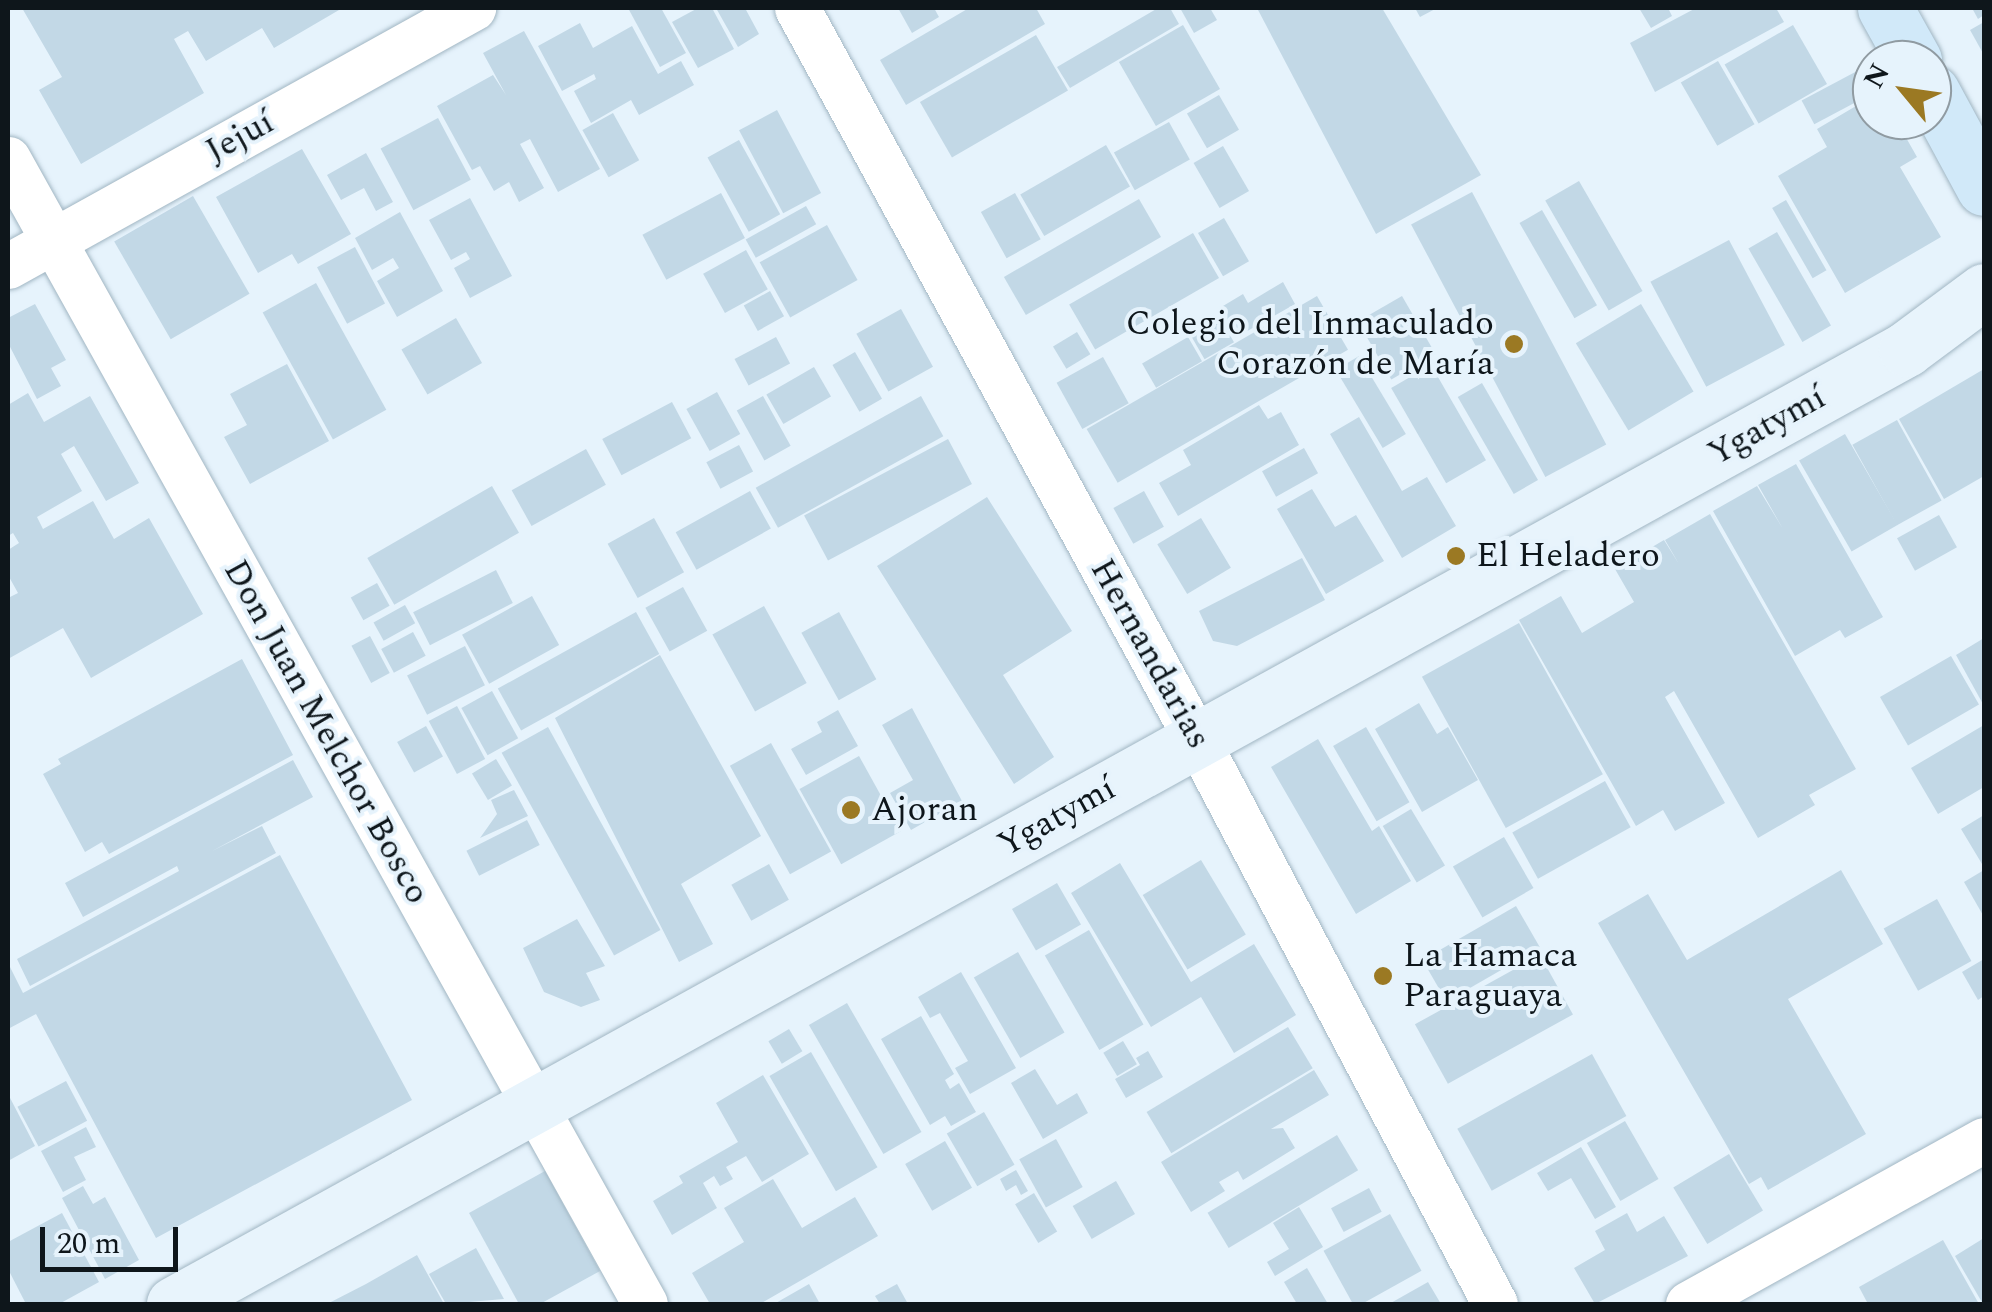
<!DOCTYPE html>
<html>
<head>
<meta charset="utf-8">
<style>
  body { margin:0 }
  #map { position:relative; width:1992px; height:1312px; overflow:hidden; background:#e6f3fc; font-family:Spectral,serif }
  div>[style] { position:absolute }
  .building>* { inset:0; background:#c2d8e6; transform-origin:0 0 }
  .roads { filter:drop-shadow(0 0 2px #a1b6c3) drop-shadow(0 0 2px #a1b6c3) }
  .street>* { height:45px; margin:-22.5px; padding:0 22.5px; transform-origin:22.5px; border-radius:22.5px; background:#fff }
  .secondary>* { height:55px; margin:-27.5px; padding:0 27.5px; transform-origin:27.5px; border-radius:27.5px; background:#e8f4fc }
  .primary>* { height:55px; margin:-27.5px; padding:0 27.5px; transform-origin:27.5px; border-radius:27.5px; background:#d1e9f9 }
  .dots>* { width:28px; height:28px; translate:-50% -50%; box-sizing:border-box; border:5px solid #e6f3fc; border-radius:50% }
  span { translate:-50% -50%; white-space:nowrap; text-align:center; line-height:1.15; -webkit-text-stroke:8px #e6f3fc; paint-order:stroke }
  .street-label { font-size:35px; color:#0e161b }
  .poi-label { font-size:35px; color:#0e161b }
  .right { translate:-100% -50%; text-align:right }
  .left { translate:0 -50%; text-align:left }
  .frame { position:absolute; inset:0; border:10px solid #0e161b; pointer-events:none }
  .north { position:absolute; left:1852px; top:40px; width:100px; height:100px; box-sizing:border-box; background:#e6f3fc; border:2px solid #909ba2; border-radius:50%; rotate:299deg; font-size:28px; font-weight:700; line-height:40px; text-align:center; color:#0e161b }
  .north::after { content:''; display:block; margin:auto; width:35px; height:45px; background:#9b7923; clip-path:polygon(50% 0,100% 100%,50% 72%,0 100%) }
  .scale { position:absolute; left:40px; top:1227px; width:138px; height:45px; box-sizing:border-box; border:5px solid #0e161b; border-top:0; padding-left:12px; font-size:30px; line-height:35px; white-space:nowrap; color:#0e161b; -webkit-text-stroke:8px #e6f3fc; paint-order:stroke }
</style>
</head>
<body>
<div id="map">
  <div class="building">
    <div style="clip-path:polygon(22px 8px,337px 8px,339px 10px,274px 48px,262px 28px,206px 61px,188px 31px,174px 39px,204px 93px,81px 164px,39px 90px,62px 77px)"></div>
    <div style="clip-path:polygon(628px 8px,661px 8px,686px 53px,660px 67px)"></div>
    <div style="clip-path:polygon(698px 8px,712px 8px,734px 49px,698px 68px,672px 22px)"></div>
    <div style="clip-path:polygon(716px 8px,745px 8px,759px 34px,738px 47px)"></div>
    <div style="clip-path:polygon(898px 8px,934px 8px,939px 17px,912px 33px)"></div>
    <div style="clip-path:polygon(969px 8px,1036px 8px,1045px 24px,906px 105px,880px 60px)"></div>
    <div style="clip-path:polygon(1158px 8px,1170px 8px,1179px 24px,1070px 88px,1057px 67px)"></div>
    <div style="clip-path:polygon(1180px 8px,1210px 8px,1217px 20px,1194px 33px)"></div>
    <div style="clip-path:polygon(1257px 8px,1382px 8px,1481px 175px,1376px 234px)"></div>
    <div style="clip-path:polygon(1415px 8px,1437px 8px,1420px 17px)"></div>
    <div style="clip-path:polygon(1639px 8px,1668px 8px,1672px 16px,1651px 28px)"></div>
    <div style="clip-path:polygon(1696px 8px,1776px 8px,1784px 22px,1655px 92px,1630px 43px)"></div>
    <div style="clip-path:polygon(1972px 8px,1984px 8px,1984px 15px,1978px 19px)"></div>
    <div style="clip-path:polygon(1984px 22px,1984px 55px,1970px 30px)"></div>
    <div style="clip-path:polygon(580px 23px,593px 48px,632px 26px,658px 74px,681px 61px,694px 85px,639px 115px,631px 100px,591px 123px,574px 91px,596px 79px,594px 74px,562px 91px,538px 46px)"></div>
    <div style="left:1183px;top:25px;width:74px;height:74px;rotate:60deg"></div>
    <div style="left:1793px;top:25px;width:68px;height:79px;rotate:60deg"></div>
    <div style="clip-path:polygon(524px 31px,600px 169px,558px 192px,530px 139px,520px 144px,544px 188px,519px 202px,509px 182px,494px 191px,480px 166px,472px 170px,437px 106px,493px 75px,506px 95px,483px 53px)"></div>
    <div style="left:1036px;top:35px;width:64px;height:134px;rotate:60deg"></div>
    <div style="left:1718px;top:61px;width:73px;height:43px;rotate:60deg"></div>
    <div style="left:1859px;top:70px;width:27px;height:65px;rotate:62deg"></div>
    <div style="left:1219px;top:95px;width:40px;height:37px;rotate:60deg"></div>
    <div style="clip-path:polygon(1856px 106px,1866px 124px,1896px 120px,1917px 157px,1900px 167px,1941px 237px,1845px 293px,1778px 176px,1827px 147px,1817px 129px)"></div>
    <div style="left:777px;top:110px;width:94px;height:43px;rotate:62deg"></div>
    <div style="left:613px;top:113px;width:54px;height:35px;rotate:61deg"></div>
    <div style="left:438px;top:118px;width:70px;height:65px;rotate:62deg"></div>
    <div style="left:1169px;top:122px;width:43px;height:63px;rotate:61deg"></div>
    <div style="left:739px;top:140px;width:85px;height:36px;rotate:61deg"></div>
    <div style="left:1106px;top:145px;width:48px;height:99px;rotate:60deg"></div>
    <div style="left:1223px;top:146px;width:52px;height:34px;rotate:60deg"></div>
    <div style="clip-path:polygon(302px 149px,351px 234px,298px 264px,292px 254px,258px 273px,216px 197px)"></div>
    <div style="clip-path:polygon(366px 153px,393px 202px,376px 211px,364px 188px,341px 200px,327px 175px)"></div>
    <div style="left:1579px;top:181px;width:127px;height:39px;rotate:60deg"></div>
    <div style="left:1472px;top:192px;width:286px;height:69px;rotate:62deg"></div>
    <div style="left:721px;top:193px;width:51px;height:89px;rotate:62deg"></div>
    <div style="left:1015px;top:193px;width:53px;height:39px;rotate:61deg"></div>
    <div style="left:193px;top:196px;width:113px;height:91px;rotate:60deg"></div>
    <div style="clip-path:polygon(470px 198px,512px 276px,470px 298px,454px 268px,470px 259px,466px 252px,451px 260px,429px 220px)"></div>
    <div style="left:1139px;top:199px;width:44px;height:156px;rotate:60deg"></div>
    <div style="left:1786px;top:200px;width:81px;height:16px;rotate:60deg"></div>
    <div style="left:806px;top:206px;width:21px;height:69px;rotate:61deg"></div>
    <div style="left:1542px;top:210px;width:110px;height:26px;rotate:60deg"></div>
    <div style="clip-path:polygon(400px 212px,443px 291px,397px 317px,377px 281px,399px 268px,393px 258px,372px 270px,355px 238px)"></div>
    <div style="left:1224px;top:218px;width:50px;height:30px;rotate:60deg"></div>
    <div style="left:827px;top:225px;width:63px;height:77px;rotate:61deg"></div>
    <div style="left:1777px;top:232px;width:108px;height:33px;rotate:60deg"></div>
    <div style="left:1193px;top:233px;width:52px;height:143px;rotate:60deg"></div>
    <div style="left:1729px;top:240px;width:119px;height:89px;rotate:62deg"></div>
    <div style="left:355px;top:247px;width:64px;height:43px;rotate:62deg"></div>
    <div style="left:746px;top:250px;width:45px;height:49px;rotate:61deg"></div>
    <div style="clip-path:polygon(1283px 282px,1295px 304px,1235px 338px,1218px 309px,1243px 294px,1248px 303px)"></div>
    <div style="left:316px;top:283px;width:145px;height:61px;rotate:61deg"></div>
    <div style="left:770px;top:291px;width:29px;height:30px;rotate:61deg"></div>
    <div style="left:1317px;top:296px;width:62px;height:266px;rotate:60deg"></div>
    <div style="left:1402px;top:296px;width:67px;height:51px;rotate:60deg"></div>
    <div style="clip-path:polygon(35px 304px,66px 360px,51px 368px,61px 386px,37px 399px,8px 343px,8px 318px)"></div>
    <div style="left:1641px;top:304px;width:102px;height:76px;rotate:59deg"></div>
    <div style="left:901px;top:309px;width:66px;height:51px;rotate:61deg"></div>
    <div style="left:456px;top:318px;width:52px;height:63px;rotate:60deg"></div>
    <div style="left:1220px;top:318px;width:28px;height:34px;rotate:60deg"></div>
    <div style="left:1077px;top:332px;width:26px;height:28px;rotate:59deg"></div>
    <div style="left:776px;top:337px;width:30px;height:47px;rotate:62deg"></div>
    <div style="left:1188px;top:337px;width:28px;height:53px;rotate:60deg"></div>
    <div style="left:855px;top:352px;width:54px;height:26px;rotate:60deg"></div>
    <div style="left:1359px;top:356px;width:91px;height:27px;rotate:59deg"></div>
    <div style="left:1103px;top:357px;width:53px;height:53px;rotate:61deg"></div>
    <div style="clip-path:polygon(287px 364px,329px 441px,250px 484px,224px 437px,247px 425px,230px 394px)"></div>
    <div style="left:1431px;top:365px;width:110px;height:46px;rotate:60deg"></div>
    <div style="left:814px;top:367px;width:34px;height:55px;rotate:60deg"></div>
    <div style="clip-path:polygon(1984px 369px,1984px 476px,1944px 499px,1899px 419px)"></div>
    <div style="left:1482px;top:383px;width:112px;height:28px;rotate:60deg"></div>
    <div style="left:717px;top:392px;width:48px;height:35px;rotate:61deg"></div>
    <div style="clip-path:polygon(28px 393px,44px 422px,90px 396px,139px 483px,106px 501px,74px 446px,61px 454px,82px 491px,37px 517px,43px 529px,93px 501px,114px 539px,149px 518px,203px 614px,91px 678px,63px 628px,8px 659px,8px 598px,18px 593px,8px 575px,8px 550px,19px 543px,13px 533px,8px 536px,8px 405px)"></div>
    <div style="left:763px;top:396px;width:57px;height:30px;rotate:61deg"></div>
    <div style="left:921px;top:396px;width:46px;height:189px;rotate:61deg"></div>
    <div style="left:672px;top:402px;width:41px;height:79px;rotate:62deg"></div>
    <div style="clip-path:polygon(1259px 405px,1268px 419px,1281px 412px,1299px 445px,1178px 516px,1159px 483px,1191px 465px,1183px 450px)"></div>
    <div style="clip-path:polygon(1359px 417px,1402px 491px,1427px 477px,1456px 526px,1402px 558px,1330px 434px)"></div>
    <div style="left:1897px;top:420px;width:92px;height:51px;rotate:61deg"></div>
    <div style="left:1845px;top:434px;width:105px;height:53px;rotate:60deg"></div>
    <div style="left:948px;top:439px;width:51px;height:163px;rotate:62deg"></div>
    <div style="left:739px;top:445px;width:30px;height:37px;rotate:62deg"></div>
    <div style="left:1304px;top:448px;width:29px;height:48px;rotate:61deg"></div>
    <div style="left:586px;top:449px;width:41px;height:85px;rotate:61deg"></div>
    <div style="clip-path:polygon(1796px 464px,1883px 617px,1845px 638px,1840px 630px,1795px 656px,1713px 511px,1757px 486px,1783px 529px,1758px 485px)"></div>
    <div style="left:492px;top:486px;width:54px;height:144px;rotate:60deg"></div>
    <div style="clip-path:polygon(1312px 489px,1335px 527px,1356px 515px,1384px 561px,1326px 594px,1277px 509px)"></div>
    <div style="left:750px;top:491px;width:43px;height:85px;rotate:61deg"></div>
    <div style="left:1144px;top:491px;width:41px;height:35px;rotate:61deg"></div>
    <div style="clip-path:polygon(987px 497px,1072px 631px,1003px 675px,1054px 757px,1014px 784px,877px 566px)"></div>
    <div style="clip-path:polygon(1710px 514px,1856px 769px,1809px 795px,1815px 805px,1758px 838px,1674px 691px,1665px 697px,1725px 803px,1675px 831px,1663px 810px,1636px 826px,1519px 620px,1561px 596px,1582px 633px,1634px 602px,1615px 569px,1664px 540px,1679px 564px,1665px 540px)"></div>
    <div style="left:1939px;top:515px;width:37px;height:48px;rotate:61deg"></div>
    <div style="left:654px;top:518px;width:62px;height:53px;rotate:61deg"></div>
    <div style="left:1201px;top:518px;width:58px;height:51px;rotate:59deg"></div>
    <div style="clip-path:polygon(1302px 558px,1325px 600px,1237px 646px,1213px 641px,1199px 611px)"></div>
    <div style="left:496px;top:570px;width:37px;height:93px;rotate:63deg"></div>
    <div style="left:377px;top:583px;width:26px;height:30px;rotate:61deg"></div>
    <div style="left:683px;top:587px;width:50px;height:43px;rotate:61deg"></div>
    <div style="left:532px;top:596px;width:56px;height:80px;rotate:61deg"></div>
    <div style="left:405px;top:605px;width:21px;height:36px;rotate:61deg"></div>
    <div style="left:764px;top:606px;width:88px;height:59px;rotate:61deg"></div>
    <div style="left:636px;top:612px;width:48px;height:158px;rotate:61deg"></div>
    <div style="left:839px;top:612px;width:77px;height:43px;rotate:61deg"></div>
    <div style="left:1519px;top:623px;width:173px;height:111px;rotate:61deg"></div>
    <div style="left:413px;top:632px;width:27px;height:36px;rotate:62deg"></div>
    <div style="left:370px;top:636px;width:42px;height:21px;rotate:62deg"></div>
    <div style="clip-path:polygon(1984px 638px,1984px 706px,1956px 655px)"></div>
    <div style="left:465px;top:646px;width:44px;height:65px;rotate:63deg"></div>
    <div style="clip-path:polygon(660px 655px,761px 836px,681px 884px,713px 944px,679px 962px,555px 718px)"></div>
    <div style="left:1951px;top:656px;width:56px;height:82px;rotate:60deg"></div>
    <div style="clip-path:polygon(242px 659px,293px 755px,109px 854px,102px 842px,85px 852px,43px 774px,61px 764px,58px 759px)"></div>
    <div style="left:492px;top:691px;width:54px;height:35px;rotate:61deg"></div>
    <div style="clip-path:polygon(1419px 703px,1437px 734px,1448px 727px,1478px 780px,1422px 812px,1375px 729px)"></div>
    <div style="left:457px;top:706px;width:60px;height:32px;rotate:62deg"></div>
    <div style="clip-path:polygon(912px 708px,962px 801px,911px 830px,890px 793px,913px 780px,882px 725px)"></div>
    <div style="clip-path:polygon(838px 710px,858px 746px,806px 775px,791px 749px,822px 732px,817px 722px)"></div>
    <div style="clip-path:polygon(1984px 725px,1984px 787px,1938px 814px,1911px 768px)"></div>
    <div style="left:426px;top:726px;width:35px;height:33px;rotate:61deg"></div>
    <div style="left:548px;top:727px;width:232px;height:53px;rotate:61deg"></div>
    <div style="left:1366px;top:727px;width:87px;height:38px;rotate:60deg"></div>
    <div style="clip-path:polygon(1318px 739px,1372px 831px,1379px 826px,1411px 881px,1356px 914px,1271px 767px)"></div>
    <div style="left:771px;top:743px;width:124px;height:47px;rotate:61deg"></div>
    <div style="left:859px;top:756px;width:86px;height:68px;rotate:61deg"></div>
    <div style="left:496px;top:759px;width:31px;height:28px;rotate:59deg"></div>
    <div style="clip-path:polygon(293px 760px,313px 797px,212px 851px,262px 826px,276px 853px,30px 986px,17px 959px,179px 871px,177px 866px,83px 917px,65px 883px)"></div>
    <div style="left:1605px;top:781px;width:53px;height:106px;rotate:61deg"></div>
    <div style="clip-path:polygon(514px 790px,528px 816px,480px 838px,497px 814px,491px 800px)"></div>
    <div style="left:1411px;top:809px;width:66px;height:33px;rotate:59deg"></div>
    <div style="clip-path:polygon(1984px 815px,1984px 862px,1982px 864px,1961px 829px)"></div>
    <div style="left:527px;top:820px;width:28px;height:68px;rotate:63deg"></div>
    <div style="left:1504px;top:837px;width:59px;height:59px;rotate:60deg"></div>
    <div style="clip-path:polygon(280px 855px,412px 1100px,156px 1238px,36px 1014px,8px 1029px,8px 963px,23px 993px)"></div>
    <div style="left:1201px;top:860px;width:87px;height:68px;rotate:59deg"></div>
    <div style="clip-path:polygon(1120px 863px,1191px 982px,1254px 944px,1296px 1015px,1234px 1053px,1201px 997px,1151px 1027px,1071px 893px)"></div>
    <div style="left:769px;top:864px;width:41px;height:43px;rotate:61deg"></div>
    <div style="clip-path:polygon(1841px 870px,1883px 944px,1788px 999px,1866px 1134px,1768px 1190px,1761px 1177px,1749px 1184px,1598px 923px,1648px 894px,1687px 960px)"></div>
    <div style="clip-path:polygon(1984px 870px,1984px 917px,1964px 882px)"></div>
    <div style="left:1057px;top:883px;width:48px;height:52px;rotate:60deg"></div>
    <div style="left:1937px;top:899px;width:71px;height:61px;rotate:61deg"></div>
    <div style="left:1516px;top:906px;width:48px;height:108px;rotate:60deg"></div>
    <div style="clip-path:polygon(577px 919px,605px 966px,586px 973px,600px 1000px,581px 1007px,544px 992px,523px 948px)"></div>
    <div style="left:1089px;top:930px;width:109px;height:51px;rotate:60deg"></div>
    <div style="left:1018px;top:952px;width:93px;height:51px;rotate:60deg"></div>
    <div style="left:1540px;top:955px;width:68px;height:143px;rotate:61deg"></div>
    <div style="clip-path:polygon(1984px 959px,1984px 996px,1978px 1000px,1962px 972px)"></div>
    <div style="clip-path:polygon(961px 972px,1016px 1068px,970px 1094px,955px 1068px,968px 1061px,940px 1013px,930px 1018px,918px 997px)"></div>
    <div style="left:847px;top:1003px;width:149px;height:44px;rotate:60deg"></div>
    <div style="clip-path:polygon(921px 1016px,954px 1074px,945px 1080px,950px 1089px,959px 1083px,976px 1112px,951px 1126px,945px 1116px,930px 1125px,881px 1039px)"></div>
    <div style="left:1288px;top:1027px;width:48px;height:165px;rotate:59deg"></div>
    <div style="left:789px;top:1029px;width:26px;height:24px;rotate:59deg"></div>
    <div style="left:1123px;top:1041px;width:27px;height:23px;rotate:59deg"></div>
    <div style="clip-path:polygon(1148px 1051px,1163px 1077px,1126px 1098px,1115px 1079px,1140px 1065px,1136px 1058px)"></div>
    <div style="left:811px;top:1052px;width:133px;height:48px;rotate:60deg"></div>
    <div style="left:1592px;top:1054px;width:71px;height:154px;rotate:61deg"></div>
    <div style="clip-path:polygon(1035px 1069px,1057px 1105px,1077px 1093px,1088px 1113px,1043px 1139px,1011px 1083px)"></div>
    <div style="clip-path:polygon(1314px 1070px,1329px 1095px,1271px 1129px,1283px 1128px,1295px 1148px,1243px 1180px,1238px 1171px,1219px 1182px,1225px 1191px,1191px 1212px,1161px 1162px)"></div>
    <div style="clip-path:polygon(763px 1075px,809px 1154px,762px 1182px,746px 1156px,726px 1167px,733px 1179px,720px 1186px,714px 1176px,703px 1183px,717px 1208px,672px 1235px,653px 1201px,683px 1183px,679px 1176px,738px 1142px,716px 1103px)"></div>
    <div style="left:66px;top:1081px;width:45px;height:55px;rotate:62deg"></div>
    <div style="clip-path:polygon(8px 1094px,35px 1146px,8px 1161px)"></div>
    <div style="left:984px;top:1112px;width:61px;height:43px;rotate:60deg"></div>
    <div style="left:1625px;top:1121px;width:67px;height:44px;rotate:60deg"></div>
    <div style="clip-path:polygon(86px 1127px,96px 1147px,74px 1157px,86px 1180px,63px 1192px,41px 1151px)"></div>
    <div style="left:1337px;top:1135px;width:41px;height:151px;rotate:59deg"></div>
    <div style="left:1056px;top:1139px;width:55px;height:42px;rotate:61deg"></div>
    <div style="left:945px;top:1141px;width:54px;height:46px;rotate:60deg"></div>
    <div style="clip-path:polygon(1581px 1147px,1616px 1207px,1595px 1219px,1571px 1178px,1548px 1191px,1537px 1173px)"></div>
    <div style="left:1729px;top:1154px;width:66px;height:65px;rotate:59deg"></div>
    <div style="clip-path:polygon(1016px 1170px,1028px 1191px,1021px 1195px,1016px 1185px,1006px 1191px,1000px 1179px)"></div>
    <div style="clip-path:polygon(545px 1171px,600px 1271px,540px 1304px,519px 1304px,469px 1213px)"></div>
    <div style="clip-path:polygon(773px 1179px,802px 1228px,855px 1197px,878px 1236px,760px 1304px,710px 1304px,692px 1273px,744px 1242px,724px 1208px)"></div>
    <div style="left:1116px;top:1181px;width:38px;height:50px;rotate:60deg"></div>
    <div style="clip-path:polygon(83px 1186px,93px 1204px,105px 1197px,139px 1260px,105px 1279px,62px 1198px)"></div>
    <div style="left:1369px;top:1188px;width:27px;height:43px;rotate:62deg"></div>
    <div style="left:1034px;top:1193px;width:45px;height:22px;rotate:59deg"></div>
    <div style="clip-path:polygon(1299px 1207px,1323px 1247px,1275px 1276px,1267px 1262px,1289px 1249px,1273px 1223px)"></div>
    <div style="clip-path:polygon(62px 1213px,99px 1282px,59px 1304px,26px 1304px,8px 1269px,8px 1242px)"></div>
    <div style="clip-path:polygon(1627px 1213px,1637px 1232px,1664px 1216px,1688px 1256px,1595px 1304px,1574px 1268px,1605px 1250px,1595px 1231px)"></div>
    <div style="left:1390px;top:1214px;width:65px;height:76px;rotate:61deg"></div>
    <div style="clip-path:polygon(1984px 1238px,1984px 1304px,1983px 1304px,1955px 1256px)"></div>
    <div style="clip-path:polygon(1943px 1240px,1979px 1304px,1868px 1304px,1859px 1287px)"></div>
    <div style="clip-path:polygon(476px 1248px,504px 1299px,446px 1304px,429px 1274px)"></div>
    <div style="clip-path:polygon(417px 1255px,444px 1304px,327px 1304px,366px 1284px)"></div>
    <div style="clip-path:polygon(1307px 1268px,1328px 1304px,1297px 1304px,1284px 1282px)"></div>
    <div style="clip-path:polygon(1428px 1282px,1441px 1304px,1389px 1304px)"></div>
    <div style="clip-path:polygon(809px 1284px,820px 1304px,774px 1304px)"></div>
    <div style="clip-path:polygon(897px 1284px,908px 1304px,880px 1304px,875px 1296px)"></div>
  </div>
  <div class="roads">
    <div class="street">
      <div style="left:797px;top:8px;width:834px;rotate:61.35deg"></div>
      <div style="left:1197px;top:740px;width:638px;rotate:62.15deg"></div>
      <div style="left:8px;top:159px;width:1310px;rotate:60.91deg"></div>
      <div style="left:8px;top:266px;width:532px;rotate:-29.02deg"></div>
      <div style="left:1688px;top:1304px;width:338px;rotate:-29deg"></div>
    </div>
    <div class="secondary">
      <div style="left:174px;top:1304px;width:1978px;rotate:-28.87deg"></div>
      <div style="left:1906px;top:349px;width:97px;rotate:-36.6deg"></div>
    </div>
    <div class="primary">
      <div style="left:1885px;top:8px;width:60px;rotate:60.9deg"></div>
      <div style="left:1932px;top:92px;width:109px;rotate:61.6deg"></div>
    </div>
  </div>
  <div class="dots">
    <div style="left:1514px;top:344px;background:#9b7923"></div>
    <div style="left:1456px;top:556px;background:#9b7923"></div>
    <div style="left:851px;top:810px;background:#9b7923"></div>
    <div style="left:1383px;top:976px;background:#9b7923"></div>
  </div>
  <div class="street-label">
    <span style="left:240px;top:137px;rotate:-29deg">Jejuí</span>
    <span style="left:1767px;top:426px;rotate:-29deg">Ygatymí</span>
    <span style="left:1150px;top:654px;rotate:61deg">Hernandarias</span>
    <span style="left:326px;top:732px;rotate:61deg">Don Juan Melchor Bosco</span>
    <span style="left:1057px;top:817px;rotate:-29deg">Ygatymí</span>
  </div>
  <div class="poi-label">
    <span class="right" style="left:1494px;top:344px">Colegio del Inmaculado<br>Corazón de María</span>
    <span class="left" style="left:1476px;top:556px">El Heladero</span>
    <span class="left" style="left:871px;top:810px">Ajoran</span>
    <span class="left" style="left:1403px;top:976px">La Hamaca<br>Paraguaya</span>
  </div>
  <div class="frame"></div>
  <div class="north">N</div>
  <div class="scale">20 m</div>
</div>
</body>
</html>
